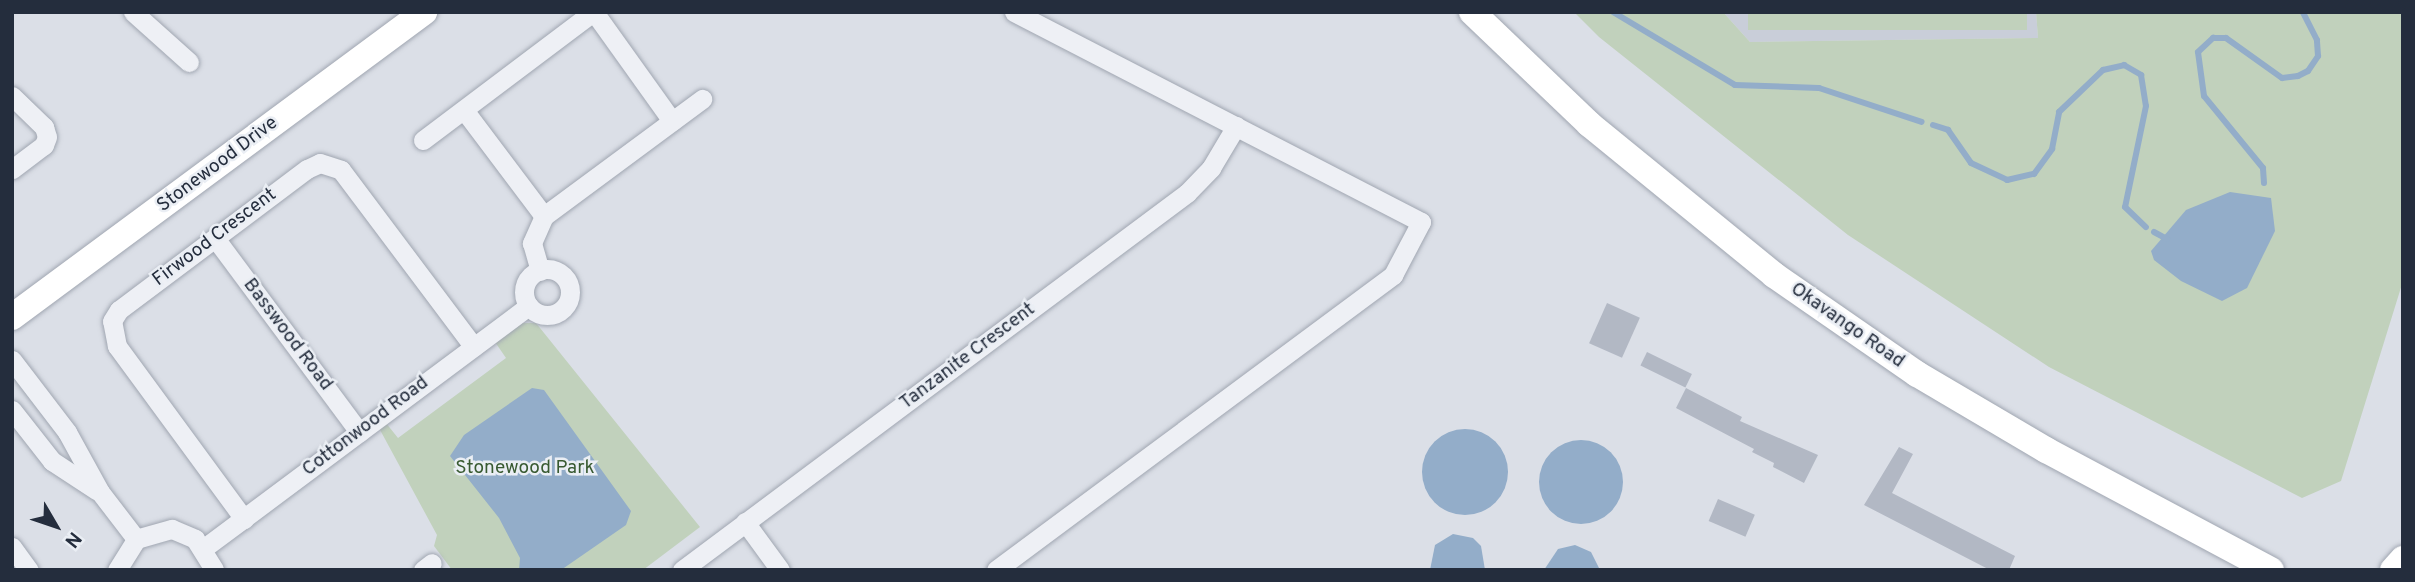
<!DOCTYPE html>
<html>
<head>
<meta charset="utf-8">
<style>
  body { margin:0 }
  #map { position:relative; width:2415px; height:582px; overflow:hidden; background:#dbdfe7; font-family:Overpass,sans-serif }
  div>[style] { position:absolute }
  .built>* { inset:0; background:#c9ced9 }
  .green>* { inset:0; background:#c1d1bc; transform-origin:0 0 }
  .water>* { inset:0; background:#93adc9 }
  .round { border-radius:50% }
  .stream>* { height:6px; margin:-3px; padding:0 3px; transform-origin:3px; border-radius:3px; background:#93adc9 }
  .building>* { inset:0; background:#b2b8c4; transform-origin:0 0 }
  .roads { filter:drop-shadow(0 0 2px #a0a6b1) drop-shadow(0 0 2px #a0a6b1) }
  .street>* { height:19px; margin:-9.5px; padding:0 9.5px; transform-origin:9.5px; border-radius:9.5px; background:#eef0f5 }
  .street>.ring { margin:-9.5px; padding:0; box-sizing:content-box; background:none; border:19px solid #eef0f5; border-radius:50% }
  .secondary>* { height:26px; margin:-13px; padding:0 13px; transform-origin:13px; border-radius:13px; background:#fff }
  span { translate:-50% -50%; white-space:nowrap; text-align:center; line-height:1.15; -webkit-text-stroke:5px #eaeef4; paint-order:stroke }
  .street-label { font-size:19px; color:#242d3d }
  .park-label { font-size:19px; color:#385a31 }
  .frame { position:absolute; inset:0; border:14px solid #242d3d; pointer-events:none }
  .north { position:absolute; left:21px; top:491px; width:70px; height:70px; -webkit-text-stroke:5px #eaeef4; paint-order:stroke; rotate:129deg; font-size:19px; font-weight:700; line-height:28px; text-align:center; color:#242d3d }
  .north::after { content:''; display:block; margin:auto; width:24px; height:32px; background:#242d3d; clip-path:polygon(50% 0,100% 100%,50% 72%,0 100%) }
</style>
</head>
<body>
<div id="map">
  <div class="built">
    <div style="clip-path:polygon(1723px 12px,2036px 12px,2038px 38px,1750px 42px)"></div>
  </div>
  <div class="green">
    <div style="clip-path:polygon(1574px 12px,1723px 12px,1750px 42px,2038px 38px,2036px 12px,2403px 12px,2403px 281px,2341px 481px,2302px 498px,2049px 367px,1848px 235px,1599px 37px)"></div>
    <div style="left:1748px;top:12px;width:279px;height:18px"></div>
    <div style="clip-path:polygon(520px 323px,536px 323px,700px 527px,643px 570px,452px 570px,434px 546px,437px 535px,379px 428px,386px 423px,398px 438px,506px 358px,495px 342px)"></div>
  </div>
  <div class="water">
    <div style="clip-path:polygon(2230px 192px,2271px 198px,2275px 231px,2247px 288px,2222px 301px,2181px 281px,2154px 260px,2151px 251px,2186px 210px)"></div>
    <div style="clip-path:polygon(532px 388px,544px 390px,631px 511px,626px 525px,561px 570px,519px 570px,520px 558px,499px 518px,450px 456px,464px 435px)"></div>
    <div class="round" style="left:1422px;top:429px;width:86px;height:86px"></div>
    <div class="round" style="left:1539px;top:440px;width:84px;height:84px"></div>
    <div style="clip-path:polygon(1453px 534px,1473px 538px,1481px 546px,1485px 570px,1430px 570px,1435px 545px)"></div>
    <div style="clip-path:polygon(1575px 545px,1591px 552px,1600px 570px,1544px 570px,1558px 549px)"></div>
  </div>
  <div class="stream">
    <div style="left:1613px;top:12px;width:142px;rotate:30.9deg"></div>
    <div style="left:1735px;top:85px;width:84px;rotate:2deg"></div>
    <div style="left:1819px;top:88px;width:108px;rotate:18.3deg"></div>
    <div style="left:1933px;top:125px;width:16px;rotate:18deg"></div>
    <div style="left:1948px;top:130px;width:40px;rotate:55.1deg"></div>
    <div style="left:1971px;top:163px;width:40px;rotate:25deg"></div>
    <div style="left:2007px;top:180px;width:28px;rotate:-13deg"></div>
    <div style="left:2034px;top:174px;width:31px;rotate:-54deg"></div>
    <div style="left:2052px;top:149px;width:38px;rotate:-79deg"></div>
    <div style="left:2059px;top:112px;width:61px;rotate:-43.7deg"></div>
    <div style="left:2103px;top:70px;width:22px;rotate:-13deg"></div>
    <div style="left:2124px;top:65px;width:20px;rotate:30deg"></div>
    <div style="left:2141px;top:75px;width:31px;rotate:81deg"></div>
    <div style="left:2146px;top:106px;width:103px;rotate:101.7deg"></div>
    <div style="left:2125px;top:207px;width:29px;rotate:44deg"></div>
    <div style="left:2264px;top:183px;width:15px;rotate:-94deg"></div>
    <div style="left:2263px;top:168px;width:93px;rotate:-129.3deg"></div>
    <div style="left:2204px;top:96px;width:44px;rotate:-97.8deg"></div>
    <div style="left:2198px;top:52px;width:21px;rotate:-43deg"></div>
    <div style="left:2213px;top:38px;width:13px"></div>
    <div style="left:2226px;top:38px;width:69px;rotate:35.5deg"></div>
    <div style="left:2282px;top:78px;width:16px;rotate:-7deg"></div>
    <div style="left:2298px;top:76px;width:11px;rotate:-27deg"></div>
    <div style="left:2308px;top:71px;width:18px;rotate:-56deg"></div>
    <div style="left:2318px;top:56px;width:16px;rotate:-94deg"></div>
    <div style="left:2317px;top:40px;width:31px;rotate:-117deg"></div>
    <div style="left:2154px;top:232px;width:15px;rotate:28deg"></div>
  </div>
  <div class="building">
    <div style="left:1607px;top:303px;width:36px;height:44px;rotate:24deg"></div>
    <div style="left:1647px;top:352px;width:50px;height:15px;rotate:26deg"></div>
    <div style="clip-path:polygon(1686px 388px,1742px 417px,1740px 421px,1818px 455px,1804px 483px,1773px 467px,1774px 463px,1752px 452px,1754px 449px,1676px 408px)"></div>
    <div style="clip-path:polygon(1899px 447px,1913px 454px,1892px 493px,2015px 556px,2009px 570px,1990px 570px,1864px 505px)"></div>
    <div style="left:1718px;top:499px;width:40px;height:24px;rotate:23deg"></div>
  </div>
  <div class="roads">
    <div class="street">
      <div style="left:133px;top:12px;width:75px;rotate:41.8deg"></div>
      <div style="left:594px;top:12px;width:134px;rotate:54.4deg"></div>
      <div style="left:12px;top:96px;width:45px;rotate:44.1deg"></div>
      <div style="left:44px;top:127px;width:10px;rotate:73deg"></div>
      <div style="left:47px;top:137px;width:9px;rotate:111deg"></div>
      <div style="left:44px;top:145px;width:40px;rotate:143deg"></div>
      <div style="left:464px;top:110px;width:133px;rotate:53deg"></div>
      <div style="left:544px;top:216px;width:30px;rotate:114deg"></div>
      <div style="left:532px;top:243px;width:29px;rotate:74deg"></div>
      <div style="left:423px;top:140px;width:213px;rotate:-37deg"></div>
      <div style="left:544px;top:216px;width:197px;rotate:-36.5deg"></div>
      <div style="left:215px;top:238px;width:242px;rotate:53.4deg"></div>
      <div class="ring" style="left:524px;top:269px;width:27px;height:27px"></div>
      <div style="left:12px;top:360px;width:91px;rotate:52.6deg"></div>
      <div style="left:67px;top:432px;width:68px;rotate:61.2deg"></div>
      <div style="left:100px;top:492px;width:59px;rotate:52.5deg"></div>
      <div style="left:12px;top:410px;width:65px;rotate:51.9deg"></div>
      <div style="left:52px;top:461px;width:53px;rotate:33.4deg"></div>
      <div style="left:244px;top:519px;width:215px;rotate:-126.3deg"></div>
      <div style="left:117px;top:346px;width:25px;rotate:-101deg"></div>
      <div style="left:112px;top:321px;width:13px;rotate:-58deg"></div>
      <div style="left:119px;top:310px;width:235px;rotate:-36.9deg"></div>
      <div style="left:307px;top:169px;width:14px;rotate:-25deg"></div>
      <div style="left:320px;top:163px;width:22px;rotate:18deg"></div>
      <div style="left:341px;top:170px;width:221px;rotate:53.1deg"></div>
      <div style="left:745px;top:522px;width:59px;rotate:53.9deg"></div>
      <div style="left:12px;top:547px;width:29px;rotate:54deg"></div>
      <div style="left:204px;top:548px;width:405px;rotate:-36.7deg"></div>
      <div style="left:117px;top:570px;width:36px;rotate:-58deg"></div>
      <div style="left:136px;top:539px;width:37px;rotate:-16deg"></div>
      <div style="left:172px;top:529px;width:25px;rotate:23deg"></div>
      <div style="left:195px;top:539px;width:36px;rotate:58deg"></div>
      <div style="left:423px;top:570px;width:11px;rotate:-38deg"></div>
      <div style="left:682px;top:570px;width:630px;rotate:-36.74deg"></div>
      <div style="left:1187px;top:193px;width:35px;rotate:-46deg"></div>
      <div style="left:1211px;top:168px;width:49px;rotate:-59.2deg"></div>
      <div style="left:996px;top:570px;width:495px;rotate:-36.6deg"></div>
      <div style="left:1393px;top:275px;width:60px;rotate:-62.2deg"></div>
      <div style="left:1421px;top:222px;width:458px;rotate:-152.7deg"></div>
    </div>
    <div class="secondary">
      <div style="left:1472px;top:12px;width:162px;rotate:43.7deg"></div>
      <div style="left:1589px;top:124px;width:239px;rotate:39.2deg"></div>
      <div style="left:1774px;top:275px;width:174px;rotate:34.7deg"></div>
      <div style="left:1917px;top:374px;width:150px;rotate:30.5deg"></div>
      <div style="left:2046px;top:450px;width:255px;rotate:28.1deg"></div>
      <div style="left:12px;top:317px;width:513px;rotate:-36.51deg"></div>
      <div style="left:2393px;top:570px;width:15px;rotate:-48deg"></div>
    </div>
  </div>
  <div class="street-label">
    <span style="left:218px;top:165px;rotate:-37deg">Stonewood Drive</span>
    <span style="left:215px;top:238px;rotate:-37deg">Firwood Crescent</span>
    <span style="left:1847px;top:326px;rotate:35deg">Okavango Road</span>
    <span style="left:287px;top:335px;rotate:53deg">Basswood Road</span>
    <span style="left:968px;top:357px;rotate:-37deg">Tanzanite Crescent</span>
    <span style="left:366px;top:427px;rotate:-37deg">Cottonwood Road</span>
  </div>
  <div class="park-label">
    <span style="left:525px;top:469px">Stonewood Park</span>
  </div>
  <div class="frame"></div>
  <div class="north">N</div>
</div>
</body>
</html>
